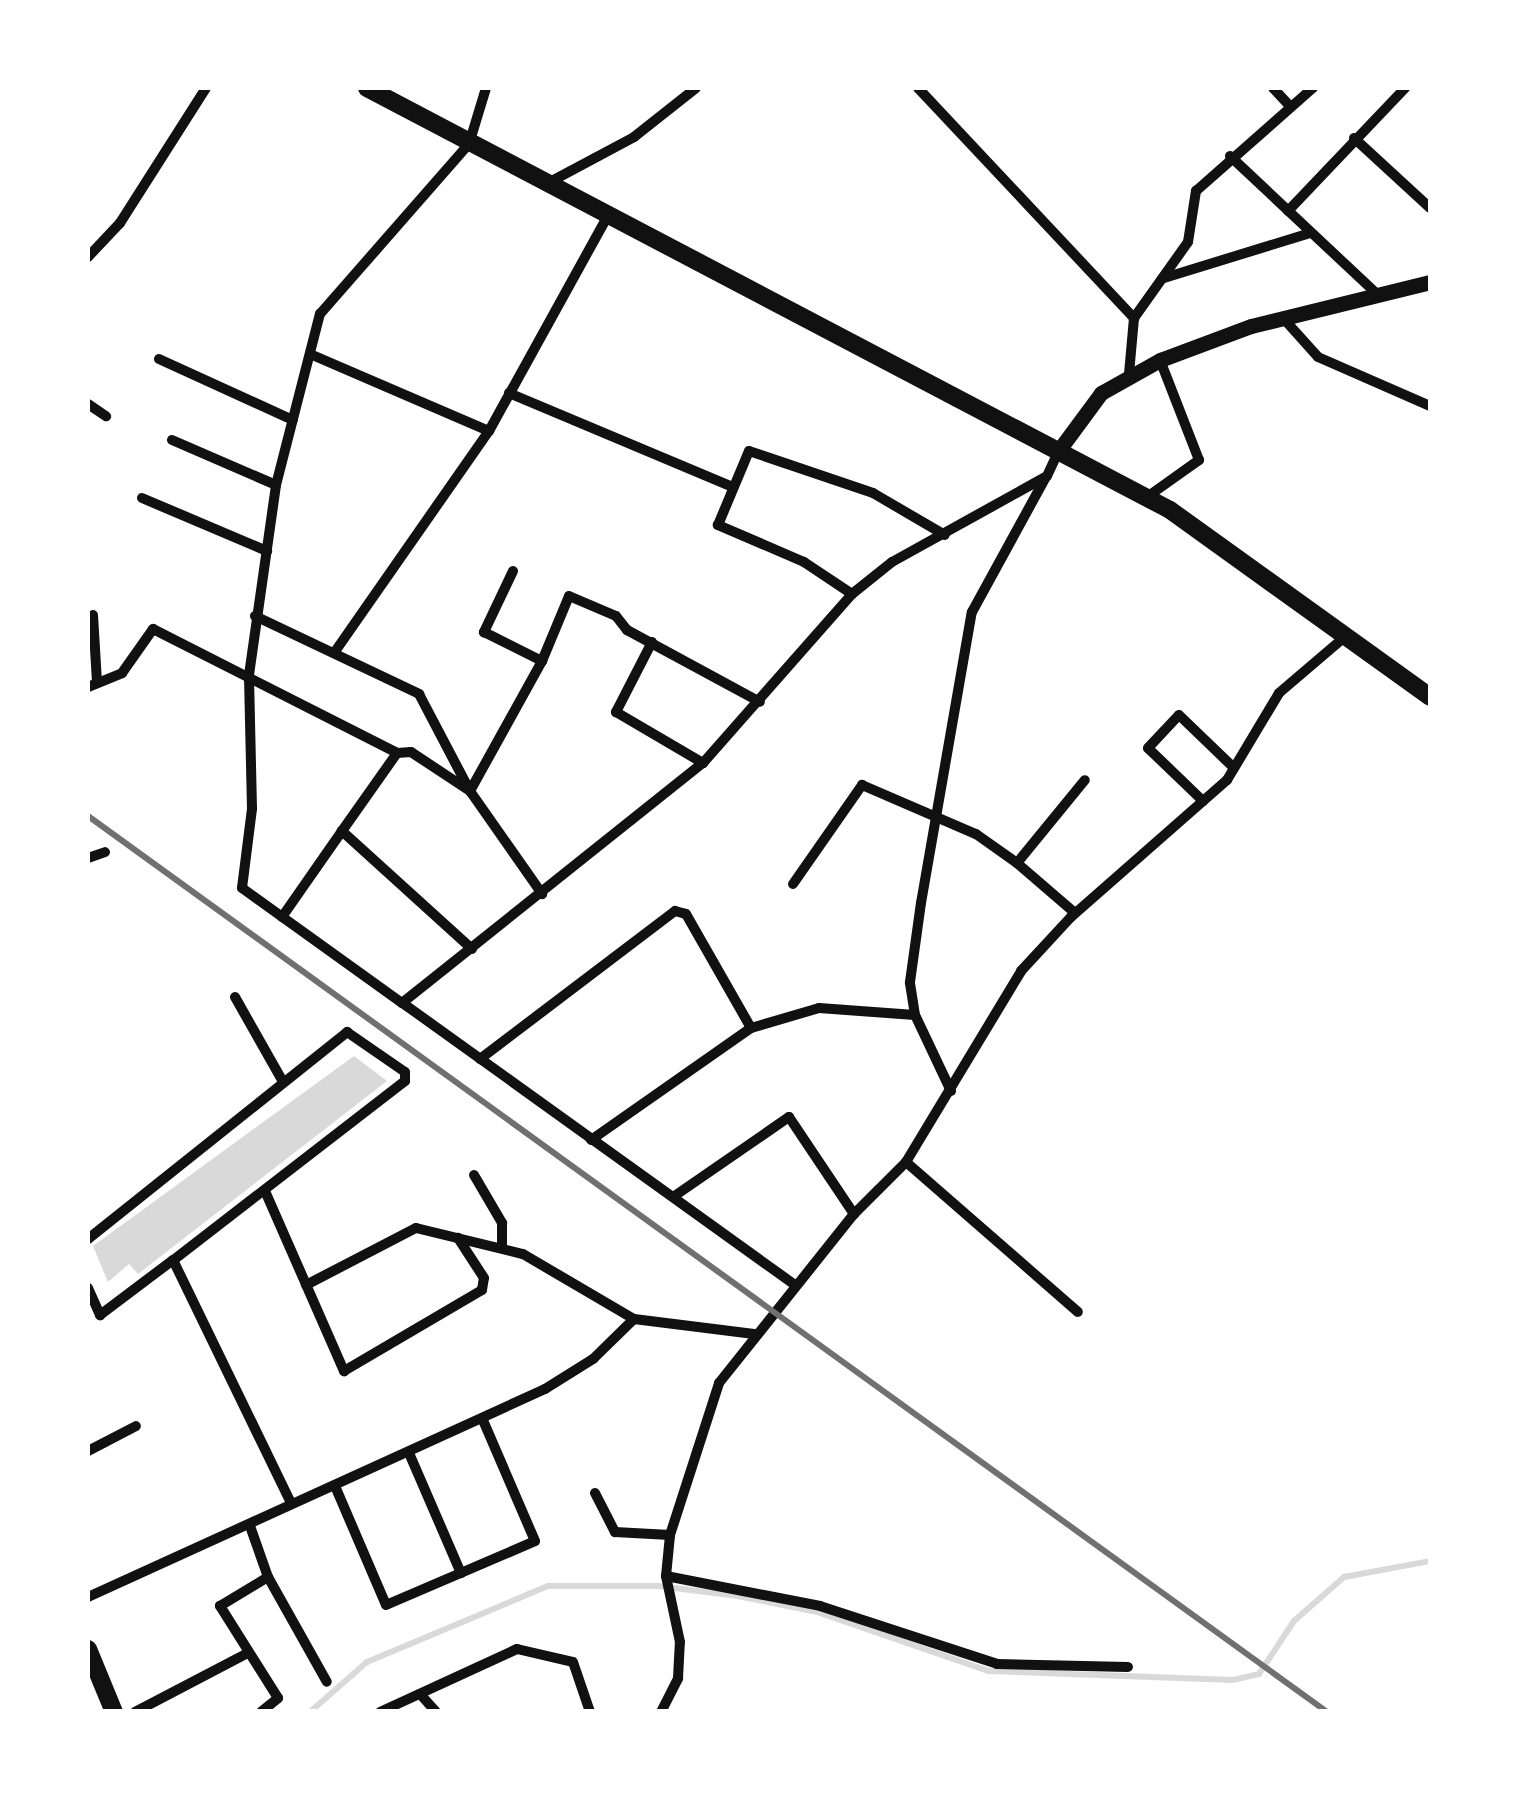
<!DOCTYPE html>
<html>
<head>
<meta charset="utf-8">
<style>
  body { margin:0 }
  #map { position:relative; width:1518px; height:1799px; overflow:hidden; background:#fff; font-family:Commissioner,sans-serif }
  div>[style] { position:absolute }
  .water>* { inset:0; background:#d9d9d9 }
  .stream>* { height:6px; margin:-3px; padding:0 3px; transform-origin:3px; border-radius:3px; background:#d9d9d9 }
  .minor>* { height:10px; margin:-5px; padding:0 5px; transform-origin:5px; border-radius:5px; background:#111 }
  .tertiary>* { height:15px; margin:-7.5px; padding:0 7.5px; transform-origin:7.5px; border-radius:7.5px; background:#111 }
  .secondary>* { height:18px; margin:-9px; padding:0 9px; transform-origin:9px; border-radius:9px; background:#111 }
  .primary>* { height:18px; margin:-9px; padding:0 9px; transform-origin:9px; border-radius:9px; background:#111 }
  .rail>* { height:6px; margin:-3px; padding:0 3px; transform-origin:3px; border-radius:3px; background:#707070 }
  span { translate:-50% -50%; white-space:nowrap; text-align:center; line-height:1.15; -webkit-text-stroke:10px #fff; paint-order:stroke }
  .frame { position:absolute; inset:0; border:90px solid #fff; pointer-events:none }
</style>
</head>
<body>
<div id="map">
  <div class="water">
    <div style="clip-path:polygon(354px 1056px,387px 1081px,138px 1274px,129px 1264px,108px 1282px,93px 1246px)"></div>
  </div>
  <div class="stream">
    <div style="left:310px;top:1712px;width:76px;rotate:-41.3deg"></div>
    <div style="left:367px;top:1662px;width:196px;rotate:-22.8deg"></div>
    <div style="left:548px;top:1586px;width:110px"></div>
    <div style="left:658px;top:1586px;width:81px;rotate:7.1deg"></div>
    <div style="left:738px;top:1596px;width:81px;rotate:11.4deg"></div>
    <div style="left:817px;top:1612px;width:181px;rotate:19deg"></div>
    <div style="left:988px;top:1671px;width:245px;rotate:2.1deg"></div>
    <div style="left:1233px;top:1680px;width:27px;rotate:-13deg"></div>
    <div style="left:1259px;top:1674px;width:64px;rotate:-56.6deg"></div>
    <div style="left:1294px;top:1621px;width:67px;rotate:-41.3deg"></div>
    <div style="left:1344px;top:1577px;width:87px;rotate:-10.5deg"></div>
  </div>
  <div class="minor">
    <div style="left:918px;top:88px;width:316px;rotate:46.8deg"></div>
    <div style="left:1273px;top:88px;width:25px;rotate:47deg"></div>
    <div style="left:1354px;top:138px;width:103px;rotate:42.6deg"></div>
    <div style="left:1230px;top:156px;width:203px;rotate:43.2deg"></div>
    <div style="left:548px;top:183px;width:98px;rotate:-28.1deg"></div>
    <div style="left:634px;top:137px;width:79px;rotate:-38.3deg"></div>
    <div style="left:1288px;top:211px;width:170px;rotate:-46.4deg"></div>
    <div style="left:88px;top:257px;width:47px;rotate:-46.7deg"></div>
    <div style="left:120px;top:223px;width:160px;rotate:-57.5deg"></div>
    <div style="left:1164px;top:278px;width:153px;rotate:-17.1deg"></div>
    <div style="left:1283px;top:318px;width:52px;rotate:48.1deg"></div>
    <div style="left:1318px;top:357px;width:122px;rotate:23.6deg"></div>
    <div style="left:310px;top:354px;width:195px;rotate:23.3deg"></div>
    <div style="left:159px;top:359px;width:147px;rotate:24.5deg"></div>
    <div style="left:1129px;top:374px;width:56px;rotate:-84.9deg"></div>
    <div style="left:1134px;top:318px;width:93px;rotate:-54.6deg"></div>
    <div style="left:1188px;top:242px;width:52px;rotate:-81.1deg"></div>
    <div style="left:1196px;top:191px;width:156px;rotate:-41.4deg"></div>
    <div style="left:509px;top:393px;width:243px;rotate:22.8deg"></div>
    <div style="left:88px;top:404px;width:22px;rotate:34deg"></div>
    <div style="left:172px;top:440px;width:113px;rotate:23.4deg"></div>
    <div style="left:1147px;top:497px;width:64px;rotate:-35.4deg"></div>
    <div style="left:1199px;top:460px;width:107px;rotate:-111.3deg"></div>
    <div style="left:142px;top:498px;width:136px;rotate:23deg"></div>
    <div style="left:513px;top:571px;width:68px;rotate:115.4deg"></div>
    <div style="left:484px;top:632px;width:65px;rotate:26.6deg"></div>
    <div style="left:852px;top:594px;width:58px;rotate:-146.3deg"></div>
    <div style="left:804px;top:562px;width:94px;rotate:-156.7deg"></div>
    <div style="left:718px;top:525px;width:80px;rotate:-67.3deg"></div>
    <div style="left:749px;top:451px;width:131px;rotate:18.7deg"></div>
    <div style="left:873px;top:493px;width:83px;rotate:30.3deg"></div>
    <div style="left:93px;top:615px;width:67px;rotate:86.6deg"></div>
    <div style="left:255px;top:616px;width:182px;rotate:25.4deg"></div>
    <div style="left:419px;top:694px;width:110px;rotate:62.3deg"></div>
    <div style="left:470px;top:791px;width:126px;rotate:55deg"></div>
    <div style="left:652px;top:642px;width:79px;rotate:117.2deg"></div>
    <div style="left:616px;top:712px;width:101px;rotate:30.4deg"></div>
    <div style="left:334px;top:653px;width:271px;rotate:-55.1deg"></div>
    <div style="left:489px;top:431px;width:247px;rotate:-61.1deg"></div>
    <div style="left:88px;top:687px;width:37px;rotate:-22deg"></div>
    <div style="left:122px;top:673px;width:54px;rotate:-54.8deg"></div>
    <div style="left:153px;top:629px;width:274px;rotate:26.9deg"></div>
    <div style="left:1203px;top:801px;width:76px;rotate:-136.1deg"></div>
    <div style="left:1148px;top:748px;width:45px;rotate:-46.8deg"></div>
    <div style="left:1179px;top:715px;width:76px;rotate:43.9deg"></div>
    <div style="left:88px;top:858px;width:18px;rotate:-19deg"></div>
    <div style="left:793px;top:884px;width:121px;rotate:-55.1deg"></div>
    <div style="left:862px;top:785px;width:124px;rotate:23.3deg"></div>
    <div style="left:976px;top:834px;width:50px;rotate:35.3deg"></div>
    <div style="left:1075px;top:913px;width:77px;rotate:-139.2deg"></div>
    <div style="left:1017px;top:863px;width:107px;rotate:-50.7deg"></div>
    <div style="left:282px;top:917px;width:105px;rotate:-55.1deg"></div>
    <div style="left:472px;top:949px;width:176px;rotate:-137.8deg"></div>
    <div style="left:342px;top:831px;width:95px;rotate:-54.8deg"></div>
    <div style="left:397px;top:753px;width:14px;rotate:-4deg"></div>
    <div style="left:411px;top:752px;width:71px;rotate:33.5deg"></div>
    <div style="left:470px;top:791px;width:149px;rotate:-61deg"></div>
    <div style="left:542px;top:661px;width:70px;rotate:-67.4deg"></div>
    <div style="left:569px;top:596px;width:51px;rotate:23.1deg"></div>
    <div style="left:616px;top:616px;width:18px;rotate:52deg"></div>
    <div style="left:627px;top:630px;width:151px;rotate:28.4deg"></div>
    <div style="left:235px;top:997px;width:98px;rotate:60.5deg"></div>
    <div style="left:402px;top:1003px;width:197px;rotate:-144.3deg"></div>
    <div style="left:242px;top:888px;width:80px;rotate:-82.8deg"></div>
    <div style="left:252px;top:809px;width:134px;rotate:-91.3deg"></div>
    <div style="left:249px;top:675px;width:192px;rotate:-81.9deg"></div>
    <div style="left:276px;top:485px;width:177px;rotate:-75.6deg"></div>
    <div style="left:320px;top:314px;width:226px;rotate:-48.8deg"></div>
    <div style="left:469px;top:144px;width:59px;rotate:-73.1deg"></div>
    <div style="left:480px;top:1059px;width:245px;rotate:-37.2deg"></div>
    <div style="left:675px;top:911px;width:11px;rotate:15deg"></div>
    <div style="left:686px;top:914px;width:131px;rotate:60.3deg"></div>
    <div style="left:951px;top:1091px;width:84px;rotate:-115.3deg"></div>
    <div style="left:915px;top:1015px;width:33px;rotate:-99deg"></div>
    <div style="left:910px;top:982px;width:80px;rotate:-82.1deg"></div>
    <div style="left:921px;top:903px;width:295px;rotate:-80.1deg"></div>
    <div style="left:972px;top:612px;width:154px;rotate:-61.3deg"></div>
    <div style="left:591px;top:1140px;width:195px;rotate:-35deg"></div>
    <div style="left:751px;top:1028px;width:71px;rotate:-16.4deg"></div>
    <div style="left:819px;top:1008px;width:96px;rotate:4.2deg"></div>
    <div style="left:906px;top:1162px;width:228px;rotate:41.1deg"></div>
    <div style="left:474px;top:1175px;width:56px;rotate:59.7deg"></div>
    <div style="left:502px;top:1223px;width:25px;rotate:90deg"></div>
    <div style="left:265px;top:1191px;width:197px;rotate:66.3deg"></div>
    <div style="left:344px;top:1371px;width:160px;rotate:-30.4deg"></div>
    <div style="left:482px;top:1290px;width:12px;rotate:-81deg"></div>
    <div style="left:484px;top:1278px;width:48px;rotate:-123deg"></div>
    <div style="left:673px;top:1197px;width:141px;rotate:-34.6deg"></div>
    <div style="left:789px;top:1117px;width:117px;rotate:56.2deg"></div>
    <div style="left:88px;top:1239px;width:332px;rotate:-38.6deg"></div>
    <div style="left:347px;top:1032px;width:70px;rotate:34.6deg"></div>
    <div style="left:405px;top:1072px;width:9px;rotate:90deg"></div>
    <div style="left:405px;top:1081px;width:293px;rotate:142.3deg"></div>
    <div style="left:173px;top:1260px;width:270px;rotate:64.1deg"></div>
    <div style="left:306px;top:1285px;width:124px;rotate:-27.4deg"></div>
    <div style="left:416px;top:1228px;width:110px;rotate:13.7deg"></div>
    <div style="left:523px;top:1254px;width:129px;rotate:30.4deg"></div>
    <div style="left:795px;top:1285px;width:484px;rotate:-144.3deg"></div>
    <div style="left:402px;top:1003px;width:385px;rotate:-38.6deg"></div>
    <div style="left:703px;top:763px;width:225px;rotate:-48.6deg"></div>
    <div style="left:852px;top:594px;width:51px;rotate:-38.7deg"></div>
    <div style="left:892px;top:562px;width:177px;rotate:-29deg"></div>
    <div style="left:1047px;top:476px;width:29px;rotate:-65deg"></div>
    <div style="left:88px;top:1288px;width:30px;rotate:66deg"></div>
    <div style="left:100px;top:1315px;width:91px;rotate:-37deg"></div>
    <div style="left:88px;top:1451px;width:54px;rotate:-27.5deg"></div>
    <div style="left:409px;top:1453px;width:131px;rotate:66.6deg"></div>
    <div style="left:335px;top:1486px;width:129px;rotate:66.8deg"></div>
    <div style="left:386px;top:1605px;width:162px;rotate:-23.2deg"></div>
    <div style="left:535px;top:1541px;width:132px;rotate:-113.3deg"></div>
    <div style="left:595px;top:1493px;width:44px;rotate:62.9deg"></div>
    <div style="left:615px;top:1532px;width:55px;rotate:3.1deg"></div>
    <div style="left:250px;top:1526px;width:54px;rotate:70.6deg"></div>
    <div style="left:268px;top:1577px;width:120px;rotate:60.7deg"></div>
    <div style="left:666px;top:1576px;width:157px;rotate:11deg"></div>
    <div style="left:820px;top:1606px;width:186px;rotate:18.1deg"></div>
    <div style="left:997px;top:1664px;width:131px;rotate:1.3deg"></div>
    <div style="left:88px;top:1597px;width:502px;rotate:-24.47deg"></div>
    <div style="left:545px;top:1389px;width:57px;rotate:-32deg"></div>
    <div style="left:593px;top:1359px;width:57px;rotate:-44.3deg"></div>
    <div style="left:634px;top:1319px;width:121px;rotate:7.1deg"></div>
    <div style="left:420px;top:1694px;width:24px;rotate:48deg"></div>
    <div style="left:135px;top:1712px;width:127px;rotate:-27.6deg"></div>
    <div style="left:261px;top:1712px;width:22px;rotate:-39deg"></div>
    <div style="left:278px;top:1698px;width:109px;rotate:-122.2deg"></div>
    <div style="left:220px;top:1606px;width:56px;rotate:-31.1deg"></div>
    <div style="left:380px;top:1712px;width:151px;rotate:-24.7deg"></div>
    <div style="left:517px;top:1649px;width:57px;rotate:13.1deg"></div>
    <div style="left:573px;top:1662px;width:53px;rotate:71.2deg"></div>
    <div style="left:661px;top:1712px;width:38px;rotate:-63deg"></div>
    <div style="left:678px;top:1678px;width:36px;rotate:-87deg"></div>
    <div style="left:680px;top:1642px;width:67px;rotate:-102deg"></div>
    <div style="left:666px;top:1576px;width:41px;rotate:-84.4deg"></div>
    <div style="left:670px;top:1535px;width:160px;rotate:-72.1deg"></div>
    <div style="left:719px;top:1383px;width:216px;rotate:-51.4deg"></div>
    <div style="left:854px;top:1214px;width:74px;rotate:-45deg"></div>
    <div style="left:906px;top:1162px;width:223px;rotate:-58.9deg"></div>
    <div style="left:1021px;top:971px;width:74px;rotate:-47.2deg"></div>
    <div style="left:1071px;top:917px;width:208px;rotate:-41.3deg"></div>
    <div style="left:1227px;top:780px;width:101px;rotate:-59.1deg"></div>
    <div style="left:1279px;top:693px;width:89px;rotate:-40.5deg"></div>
  </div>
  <div class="tertiary">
    <div style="left:1059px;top:450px;width:71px;rotate:-53.6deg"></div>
    <div style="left:1101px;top:393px;width:68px;rotate:-29.2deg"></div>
    <div style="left:1160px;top:360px;width:97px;rotate:-20.5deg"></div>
    <div style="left:1251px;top:326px;width:184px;rotate:-13.8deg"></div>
  </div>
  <div class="secondary">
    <div style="left:88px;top:1649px;width:68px;rotate:67.6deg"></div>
  </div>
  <div class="primary">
    <div style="left:367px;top:88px;width:907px;rotate:27.72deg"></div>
    <div style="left:1170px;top:510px;width:320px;rotate:35.7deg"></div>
  </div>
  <div class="rail">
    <div style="left:88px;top:816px;width:1529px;rotate:35.87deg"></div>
  </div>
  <div class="frame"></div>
</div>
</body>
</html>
